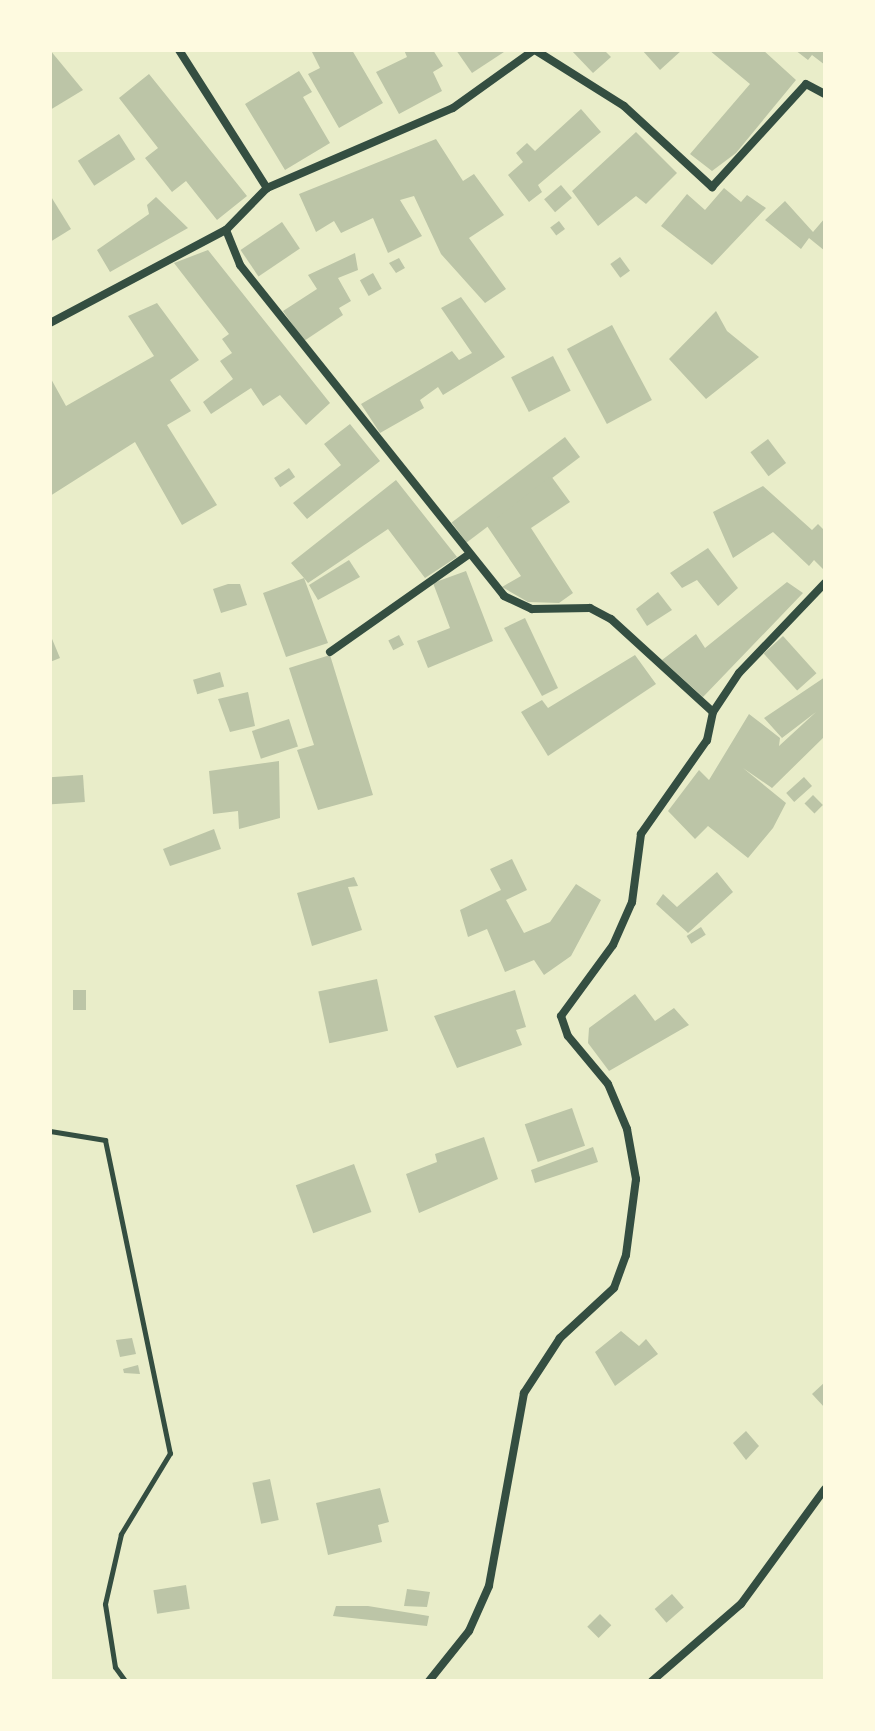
<!DOCTYPE html>
<html>
<head>
<meta charset="utf-8">
<style>
  body { margin:0 }
  #map { position:relative; width:875px; height:1731px; overflow:hidden; background:#e9edc9; font-family:"Roboto Condensed",sans-serif }
  div>[style] { position:absolute }
  .building>* { inset:0; background:#bcc5a7; transform-origin:0 0 }
  .path>* { height:5px; margin:-2.5px; padding:0 2.5px; transform-origin:2.5px; border-radius:2.5px; background:#344e41 }
  .minor>* { height:8px; margin:-4px; padding:0 4px; transform-origin:4px; border-radius:4px; background:#344e41 }
  span { translate:-50% -50%; white-space:nowrap; text-align:center; line-height:1.15; -webkit-text-stroke:8px #fefae0; paint-order:stroke }
  .frame { position:absolute; inset:0; border:52px solid #fefae0; pointer-events:none }
</style>
</head>
<body>
<div id="map">
  <div class="building">
    <div style="clip-path:polygon(50px 50px,83px 90px,50px 110px)"></div>
    <div style="clip-path:polygon(311px 50px,352px 50px,383px 103px,339px 128px,308px 74px,320px 68px)"></div>
    <div style="clip-path:polygon(404px 50px,433px 50px,443px 66px,433px 72px,442px 91px,399px 114px,376px 72px,407px 57px)"></div>
    <div style="clip-path:polygon(456px 50px,507px 50px,472px 73px)"></div>
    <div style="clip-path:polygon(571px 50px,604px 50px,611px 57px,593px 73px)"></div>
    <div style="clip-path:polygon(642px 50px,682px 50px,660px 70px)"></div>
    <div style="clip-path:polygon(709px 50px,763px 50px,796px 80px,736px 153px,712px 171px,690px 154px,750px 84px)"></div>
    <div style="clip-path:polygon(795px 50px,825px 50px,825px 65px,812px 55px,808px 60px)"></div>
    <div style="clip-path:polygon(299px 71px,312px 92px,303px 97px,330px 143px,285px 170px,245px 104px)"></div>
    <div style="clip-path:polygon(149px 74px,247px 196px,217px 220px,186px 181px,172px 192px,145px 158px,158px 148px,119px 98px)"></div>
    <div style="clip-path:polygon(581px 109px,601px 132px,538px 185px,542px 192px,529px 202px,508px 175px,523px 162px,516px 153px,527px 143px,535px 151px)"></div>
    <div style="clip-path:polygon(636px 132px,677px 173px,646px 204px,636px 196px,598px 226px,572px 191px)"></div>
    <div style="left:119px;top:134px;width:30px;height:49px;rotate:57deg"></div>
    <div style="clip-path:polygon(436px 139px,463px 181px,474px 174px,504px 215px,469px 238px,506px 289px,485px 303px,441px 254px,414px 196px,400px 200px,422px 236px,388px 253px,373px 218px,341px 233px,334px 221px,316px 232px,299px 194px)"></div>
    <div style="left:561px;top:185px;width:17px;height:22px;rotate:50deg"></div>
    <div style="clip-path:polygon(724px 188px,741px 202px,747px 195px,766px 208px,712px 265px,661px 226px,687px 194px,705px 210px)"></div>
    <div style="clip-path:polygon(50px 195px,71px 229px,50px 242px)"></div>
    <div style="clip-path:polygon(156px 197px,188px 228px,110px 272px,97px 250px,149px 214px,147px 205px)"></div>
    <div style="clip-path:polygon(785px 201px,813px 232px,825px 218px,825px 251px,809px 238px,801px 249px,765px 220px)"></div>
    <div style="left:559px;top:221px;width:10px;height:11px;rotate:53deg"></div>
    <div style="left:282px;top:222px;width:32px;height:50px;rotate:56deg"></div>
    <div style="clip-path:polygon(208px 250px,330px 403px,306px 425px,280px 395px,263px 406px,251px 388px,211px 414px,203px 402px,233px 379px,220px 361px,232px 353px,222px 339px,229px 334px,174px 263px)"></div>
    <div style="clip-path:polygon(355px 253px,358px 270px,338px 278px,351px 301px,339px 308px,343px 315px,304px 341px,283px 311px,317px 289px,308px 275px)"></div>
    <div style="left:620px;top:257px;width:17px;height:12px;rotate:54deg"></div>
    <div style="clip-path:polygon(399px 258px,405px 268px,396px 273px,389px 263px)"></div>
    <div style="left:373px;top:273px;width:18px;height:15px;rotate:61deg"></div>
    <div style="clip-path:polygon(461px 297px,505px 357px,443px 395px,438px 387px,420px 400px,424px 408px,380px 433px,361px 404px,452px 351px,459px 360px,472px 353px,441px 308px)"></div>
    <div style="clip-path:polygon(157px 303px,199px 360px,170px 380px,191px 411px,167px 425px,217px 505px,182px 525px,135px 442px,50px 496px,50px 377px,66px 406px,154px 356px,128px 316px)"></div>
    <div style="clip-path:polygon(716px 311px,727px 331px,759px 357px,706px 399px,669px 359px)"></div>
    <div style="left:612px;top:325px;width:85px;height:51px;rotate:62deg"></div>
    <div style="left:553px;top:356px;width:39px;height:47px;rotate:63deg"></div>
    <div style="clip-path:polygon(350px 424px,380px 461px,307px 519px,293px 503px,341px 465px,324px 444px)"></div>
    <div style="left:565px;top:437px;width:25px;height:142px;rotate:53deg"></div>
    <div style="left:768px;top:439px;width:30px;height:22px;rotate:53deg"></div>
    <div style="left:289px;top:468px;width:11px;height:18px;rotate:56deg"></div>
    <div style="clip-path:polygon(551px 476px,570px 502px,531px 528px,573px 593px,559px 603px,528px 602px,502px 587px,521px 576px,487px 526px)"></div>
    <div style="clip-path:polygon(396px 480px,457px 557px,425px 578px,388px 529px,308px 583px,304px 578px,328px 643px,286px 657px,263px 593px,304px 578px,291px 563px)"></div>
    <div style="clip-path:polygon(763px 486px,812px 530px,818px 524px,825px 531px,825px 571px,814px 560px,809px 566px,773px 532px,733px 558px,713px 512px)"></div>
    <div style="clip-path:polygon(708px 548px,738px 588px,718px 606px,697px 580px,682px 588px,670px 573px)"></div>
    <div style="clip-path:polygon(349px 560px,360px 577px,318px 600px,309px 585px)"></div>
    <div style="clip-path:polygon(466px 571px,493px 641px,428px 668px,417px 641px,450px 628px,433px 583px)"></div>
    <div style="clip-path:polygon(787px 582px,803px 593px,703px 697px,662px 660px,696px 634px,705px 648px)"></div>
    <div style="clip-path:polygon(228px 584px,240px 584px,247px 605px,221px 613px,213px 589px)"></div>
    <div style="clip-path:polygon(658px 592px,672px 610px,647px 626px,636px 609px)"></div>
    <div style="clip-path:polygon(525px 618px,558px 688px,542px 696px,504px 628px)"></div>
    <div style="clip-path:polygon(50px 634px,60px 658px,50px 662px)"></div>
    <div style="left:399px;top:635px;width:11px;height:12px;rotate:63deg"></div>
    <div style="left:783px;top:636px;width:50px;height:26px;rotate:48deg"></div>
    <div style="clip-path:polygon(330px 655px,373px 795px,318px 810px,297px 750px,314px 745px,289px 668px)"></div>
    <div style="clip-path:polygon(635px 655px,656px 684px,548px 756px,521px 712px,542px 700px,548px 708px)"></div>
    <div style="left:220px;top:672px;width:15px;height:28px;rotate:74deg"></div>
    <div style="clip-path:polygon(825px 677px,825px 736px,772px 788px,743px 768px,786px 803px,773px 828px,748px 858px,708px 826px,695px 839px,668px 811px,699px 770px,709px 780px,749px 714px,780px 738px,779px 746px,816px 712px,782px 738px,764px 718px)"></div>
    <div style="clip-path:polygon(248px 692px,255px 726px,230px 732px,218px 699px)"></div>
    <div style="left:289px;top:719px;width:29px;height:39px;rotate:72deg"></div>
    <div style="clip-path:polygon(279px 761px,280px 818px,239px 829px,238px 811px,213px 814px,209px 771px)"></div>
    <div style="left:83px;top:775px;width:27px;height:33px;rotate:86deg"></div>
    <div style="left:804px;top:777px;width:12px;height:24px;rotate:48deg"></div>
    <div style="left:813px;top:795px;width:14px;height:12px;rotate:45deg"></div>
    <div style="clip-path:polygon(214px 829px,221px 849px,170px 866px,163px 849px)"></div>
    <div style="clip-path:polygon(512px 859px,527px 890px,506px 900px,524px 933px,550px 922px,576px 884px,601px 900px,571px 956px,544px 975px,534px 960px,505px 972px,487px 929px,468px 937px,460px 910px,501px 890px,490px 869px)"></div>
    <div style="clip-path:polygon(717px 872px,733px 892px,688px 933px,656px 904px,663px 894px,677px 907px)"></div>
    <div style="clip-path:polygon(354px 877px,358px 886px,348px 887px,362px 930px,312px 946px,297px 893px)"></div>
    <div style="left:701px;top:927px;width:9px;height:17px;rotate:58deg"></div>
    <div style="left:377px;top:979px;width:53px;height:60px;rotate:78deg"></div>
    <div style="left:73px;top:990px;width:13px;height:20px"></div>
    <div style="clip-path:polygon(515px 990px,526px 1027px,516px 1030px,522px 1045px,457px 1068px,434px 1016px)"></div>
    <div style="clip-path:polygon(635px 994px,655px 1021px,674px 1008px,689px 1025px,609px 1071px,588px 1043px,589px 1028px)"></div>
    <div style="left:572px;top:1108px;width:40px;height:50px;rotate:71deg"></div>
    <div style="clip-path:polygon(484px 1137px,498px 1179px,419px 1213px,406px 1174px,437px 1162px,435px 1154px)"></div>
    <div style="clip-path:polygon(593px 1147px,598px 1162px,535px 1183px,531px 1170px)"></div>
    <div style="left:354px;top:1164px;width:51px;height:62px;rotate:70deg"></div>
    <div style="clip-path:polygon(621px 1331px,639px 1346px,646px 1339px,658px 1354px,615px 1386px,595px 1352px)"></div>
    <div style="clip-path:polygon(132px 1338px,136px 1354px,120px 1357px,116px 1340px)"></div>
    <div style="clip-path:polygon(138px 1365px,140px 1374px,124px 1373px,123px 1369px)"></div>
    <div style="clip-path:polygon(825px 1382px,825px 1408px,812px 1394px)"></div>
    <div style="clip-path:polygon(746px 1431px,759px 1446px,746px 1460px,733px 1443px)"></div>
    <div style="left:270px;top:1479px;width:42px;height:18px;rotate:78deg"></div>
    <div style="clip-path:polygon(380px 1488px,389px 1522px,378px 1525px,382px 1542px,328px 1555px,316px 1503px)"></div>
    <div style="left:186px;top:1585px;width:24px;height:33px;rotate:81deg"></div>
    <div style="clip-path:polygon(407px 1589px,430px 1592px,427px 1607px,404px 1606px)"></div>
    <div style="left:672px;top:1594px;width:18px;height:23px;rotate:49deg"></div>
    <div style="clip-path:polygon(336px 1606px,368px 1606px,429px 1616px,427px 1626px,333px 1616px)"></div>
    <div style="left:600px;top:1614px;width:16px;height:18px;rotate:45deg"></div>
  </div>
  <div class="path">
    <div style="left:50px;top:1131px;width:56px;rotate:9.3deg"></div>
    <div style="left:105px;top:1140px;width:320px;rotate:78.3deg"></div>
    <div style="left:170px;top:1453px;width:95px;rotate:121.2deg"></div>
    <div style="left:121px;top:1534px;width:72px;rotate:102.9deg"></div>
    <div style="left:105px;top:1604px;width:64px;rotate:81deg"></div>
    <div style="left:115px;top:1667px;width:17px;rotate:54deg"></div>
  </div>
  <div class="minor">
    <div style="left:179px;top:50px;width:164px;rotate:57.5deg"></div>
    <div style="left:535px;top:50px;width:105px;rotate:32.2deg"></div>
    <div style="left:624px;top:106px;width:120px;rotate:42.6deg"></div>
    <div style="left:712px;top:187px;width:139px;rotate:-47.6deg"></div>
    <div style="left:806px;top:84px;width:21px;rotate:28deg"></div>
    <div style="left:226px;top:230px;width:38px;rotate:68deg"></div>
    <div style="left:240px;top:265px;width:423px;rotate:51.4deg"></div>
    <div style="left:504px;top:596px;width:31px;rotate:25deg"></div>
    <div style="left:532px;top:609px;width:58px;rotate:-1deg"></div>
    <div style="left:590px;top:608px;width:24px;rotate:28deg"></div>
    <div style="left:611px;top:619px;width:138px;rotate:42.4deg"></div>
    <div style="left:713px;top:712px;width:29px;rotate:102deg"></div>
    <div style="left:707px;top:740px;width:115px;rotate:125.1deg"></div>
    <div style="left:641px;top:834px;width:69px;rotate:97.5deg"></div>
    <div style="left:632px;top:902px;width:47px;rotate:113.8deg"></div>
    <div style="left:613px;top:945px;width:88px;rotate:126.2deg"></div>
    <div style="left:561px;top:1016px;width:21px;rotate:71deg"></div>
    <div style="left:568px;top:1036px;width:62px;rotate:50.2deg"></div>
    <div style="left:608px;top:1084px;width:49px;rotate:67.1deg"></div>
    <div style="left:627px;top:1129px;width:51px;rotate:79.8deg"></div>
    <div style="left:636px;top:1179px;width:77px;rotate:97.5deg"></div>
    <div style="left:626px;top:1255px;width:35px;rotate:110deg"></div>
    <div style="left:614px;top:1288px;width:74px;rotate:137.2deg"></div>
    <div style="left:560px;top:1338px;width:66px;rotate:123.2deg"></div>
    <div style="left:524px;top:1393px;width:196px;rotate:100.3deg"></div>
    <div style="left:489px;top:1586px;width:49px;rotate:114deg"></div>
    <div style="left:469px;top:1631px;width:64px;rotate:128.7deg"></div>
    <div style="left:50px;top:323px;width:199px;rotate:-27.9deg"></div>
    <div style="left:226px;top:230px;width:59px;rotate:-45.7deg"></div>
    <div style="left:267px;top:188px;width:202px;rotate:-23.3deg"></div>
    <div style="left:453px;top:108px;width:100px;rotate:-35.6deg"></div>
    <div style="left:330px;top:652px;width:169px;rotate:-35.1deg"></div>
    <div style="left:713px;top:712px;width:47px;rotate:-56.3deg"></div>
    <div style="left:739px;top:673px;width:124px;rotate:-46.3deg"></div>
    <div style="left:652px;top:1681px;width:118px;rotate:-40.9deg"></div>
    <div style="left:741px;top:1604px;width:142px;rotate:-53.9deg"></div>
  </div>
  <div class="frame"></div>
</div>
</body>
</html>
